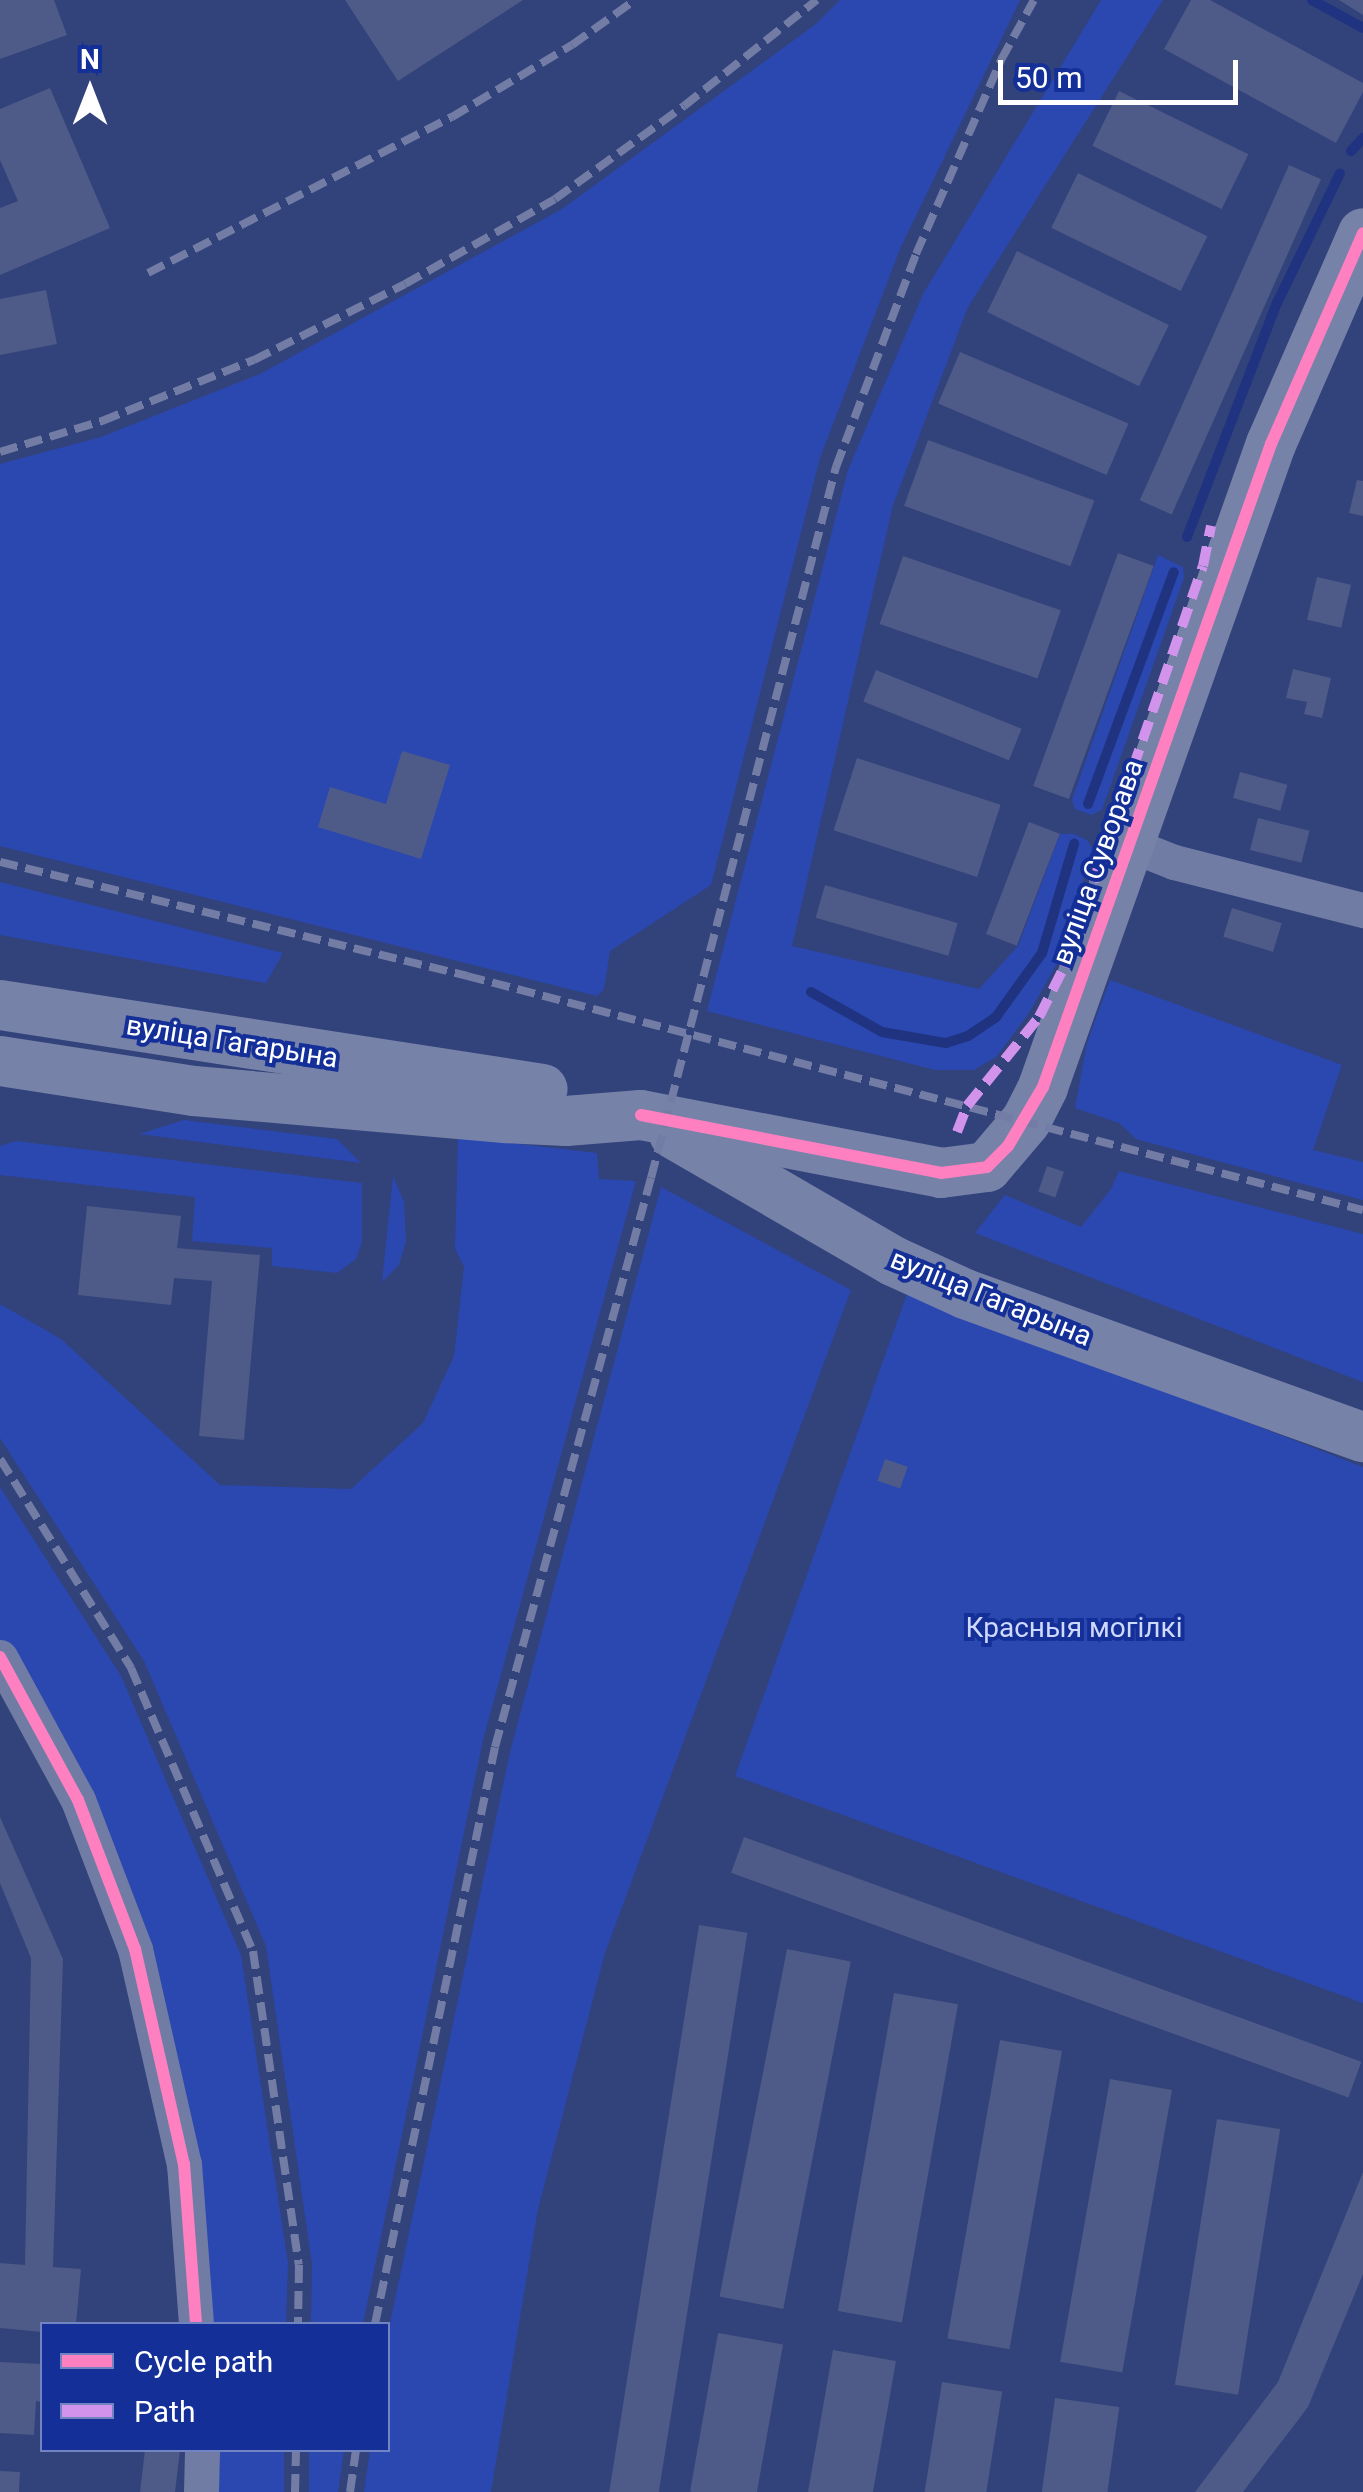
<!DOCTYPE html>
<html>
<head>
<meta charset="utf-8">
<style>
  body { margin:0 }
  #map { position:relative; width:1363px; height:2492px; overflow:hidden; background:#32427a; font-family:Roboto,sans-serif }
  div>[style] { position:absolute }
  .green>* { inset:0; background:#2b48b0; transform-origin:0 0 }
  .stream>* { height:10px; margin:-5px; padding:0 5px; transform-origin:5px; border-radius:5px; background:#1f3380 }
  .building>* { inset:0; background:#4e5a87; transform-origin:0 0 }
  .street>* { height:35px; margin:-17.5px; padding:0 17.5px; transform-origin:17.5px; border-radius:17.5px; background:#717ca5 }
  .secondary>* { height:50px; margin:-25px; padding:0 25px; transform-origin:25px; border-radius:25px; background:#7782a9 }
  .rail>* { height:8px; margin-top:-4px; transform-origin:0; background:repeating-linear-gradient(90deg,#727ca4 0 18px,transparent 0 26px) }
  .quiet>* { height:10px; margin-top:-5px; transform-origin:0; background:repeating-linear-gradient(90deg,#d193ec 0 20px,transparent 0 30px) }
  .cycleway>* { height:12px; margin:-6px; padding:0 6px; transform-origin:6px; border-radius:6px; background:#ff80c0 }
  span { translate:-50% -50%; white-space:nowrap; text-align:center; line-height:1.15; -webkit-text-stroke:8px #143098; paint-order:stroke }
  .street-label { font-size:28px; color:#fff }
  .park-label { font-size:28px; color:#ced9fd }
  .legend { position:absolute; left:40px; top:2322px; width:350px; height:130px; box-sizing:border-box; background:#143098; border:2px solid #7283c1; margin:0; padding:12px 18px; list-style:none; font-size:30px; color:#fff }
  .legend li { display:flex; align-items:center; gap:20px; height:50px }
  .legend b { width:50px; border:2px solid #7283c1 }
  .north { position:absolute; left:40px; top:40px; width:100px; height:100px; -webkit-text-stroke:8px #143098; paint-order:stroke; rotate:0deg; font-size:28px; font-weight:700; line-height:40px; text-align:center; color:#fff }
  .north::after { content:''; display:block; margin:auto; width:35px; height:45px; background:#fff; clip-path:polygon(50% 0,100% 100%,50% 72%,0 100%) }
  .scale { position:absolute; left:998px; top:60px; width:240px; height:45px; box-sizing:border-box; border:5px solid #fff; border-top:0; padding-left:12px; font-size:30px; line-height:35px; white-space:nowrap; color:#fff; -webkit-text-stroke:8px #143098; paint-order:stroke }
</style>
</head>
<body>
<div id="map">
  <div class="green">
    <div style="clip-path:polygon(840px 0,1020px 0,900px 249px,820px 458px,711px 885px,610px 951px,604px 989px,597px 996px,0 846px,0 464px,101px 437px,260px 374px,562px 209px,816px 24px)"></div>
    <div style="clip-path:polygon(1101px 0,1163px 0,968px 307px,893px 505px,792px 946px,979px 989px,1018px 946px,1060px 834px,1074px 834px,1087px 840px,1093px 849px,1058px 962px,1029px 1013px,996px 1057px,974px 1070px,935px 1070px,707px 1011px,848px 470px,923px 294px)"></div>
    <div style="clip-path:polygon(1158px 555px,1183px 567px,1184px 578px,1102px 810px,1091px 815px,1075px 809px,1072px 800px)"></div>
    <div style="clip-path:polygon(0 882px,283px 953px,266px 983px,0 935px)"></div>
    <div style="clip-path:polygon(1110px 980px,1342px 1065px,1313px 1150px,1363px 1162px,1363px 1200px,1136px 1139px,1119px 1123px,1075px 1108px,1087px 1043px)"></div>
    <div style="clip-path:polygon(184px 1120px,337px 1139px,361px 1163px,139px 1134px)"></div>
    <div style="clip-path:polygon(458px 1137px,597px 1153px,599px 1179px,636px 1181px,483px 1740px,363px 2324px,311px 2324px,312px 2264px,266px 1946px,144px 1661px,0 1438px,0 1304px,61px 1339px,220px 1485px,351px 1489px,423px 1423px,454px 1356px,464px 1267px,455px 1248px)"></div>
    <div style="clip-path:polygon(16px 1141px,362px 1183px,362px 1242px,356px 1259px,337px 1273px,272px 1266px,272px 1248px,192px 1241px,195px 1197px,0 1175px,0 1146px)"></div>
    <div style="clip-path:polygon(1119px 1171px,1363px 1234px,1363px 1382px,975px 1233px,1005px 1195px,1081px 1227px,1111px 1189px)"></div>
    <div style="clip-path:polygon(393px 1176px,404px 1202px,406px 1241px,399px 1265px,382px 1282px)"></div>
    <div style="clip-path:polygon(661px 1187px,851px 1290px,605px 1953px,538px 2209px,491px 2492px,364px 2492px,370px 2450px,388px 2450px,388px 2333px,510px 1752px)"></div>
    <div style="clip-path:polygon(908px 1291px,1363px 1467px,1363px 2003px,735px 1776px)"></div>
    <div style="clip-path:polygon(0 1487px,121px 1676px,241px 1955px,288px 2263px,286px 2324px,208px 2324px,142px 1947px,0 1645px)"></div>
    <div style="left:213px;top:2450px;width:71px;height:42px"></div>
    <div style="clip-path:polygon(309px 2450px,344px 2450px,338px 2492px,309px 2492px)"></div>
  </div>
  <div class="stream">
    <div style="left:1312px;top:0;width:58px;rotate:28.8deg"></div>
    <div style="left:1351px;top:151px;width:18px;rotate:-47deg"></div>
    <div style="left:1187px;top:537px;width:251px;rotate:-69deg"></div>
    <div style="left:1277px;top:303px;width:144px;rotate:-64.1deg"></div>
    <div style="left:1088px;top:804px;width:247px;rotate:-69.7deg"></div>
    <div style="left:811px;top:992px;width:81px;rotate:29.4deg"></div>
    <div style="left:882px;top:1032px;width:65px;rotate:9.8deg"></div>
    <div style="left:946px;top:1043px;width:23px;rotate:-18deg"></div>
    <div style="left:968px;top:1036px;width:34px;rotate:-34deg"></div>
    <div style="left:996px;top:1017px;width:79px;rotate:-54.3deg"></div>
    <div style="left:1042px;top:953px;width:114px;rotate:-73.6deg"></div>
  </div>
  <div class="building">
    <div style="clip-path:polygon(0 0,54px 0,67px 35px,0 59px)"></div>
    <div style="clip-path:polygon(345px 0,523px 0,398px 81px)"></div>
    <div style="clip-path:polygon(1191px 0,1210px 0,1363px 83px,1363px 92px,1336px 143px,1164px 49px)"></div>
    <div style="clip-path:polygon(1339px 0,1363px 0,1363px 15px)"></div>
    <div style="clip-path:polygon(50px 88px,110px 228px,0 275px,0 208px,18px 201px,0 160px,0 109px)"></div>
    <div style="left:1119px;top:91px;width:144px;height:61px;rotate:26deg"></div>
    <div style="left:1289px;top:165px;width:35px;height:367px;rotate:24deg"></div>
    <div style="left:1078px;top:173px;width:144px;height:61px;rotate:26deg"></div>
    <div style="left:1017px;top:251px;width:169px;height:68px;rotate:26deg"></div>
    <div style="clip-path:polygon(46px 290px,57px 344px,0 355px,0 299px)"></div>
    <div style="left:960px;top:352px;width:183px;height:56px;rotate:23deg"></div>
    <div style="left:928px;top:440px;width:177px;height:70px;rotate:20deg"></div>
    <div style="clip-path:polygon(1357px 480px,1363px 481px,1363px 516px,1349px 513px)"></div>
    <div style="left:1118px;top:553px;width:38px;height:248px;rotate:20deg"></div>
    <div style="left:903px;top:556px;width:167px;height:72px;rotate:19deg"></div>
    <div style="left:1317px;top:577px;width:35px;height:44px;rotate:13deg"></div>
    <div style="clip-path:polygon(1293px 669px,1331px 678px,1322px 718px,1304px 714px,1307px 702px,1286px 698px)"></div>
    <div style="left:876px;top:670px;width:157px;height:34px;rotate:22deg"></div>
    <div style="clip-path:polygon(402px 751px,450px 765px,421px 859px,318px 827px,330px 787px,386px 804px)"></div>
    <div style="left:857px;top:758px;width:151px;height:76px;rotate:18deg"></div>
    <div style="left:1240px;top:772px;width:49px;height:27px;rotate:15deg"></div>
    <div style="left:1258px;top:818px;width:53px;height:33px;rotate:14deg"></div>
    <div style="left:1029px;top:822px;width:33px;height:120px;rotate:21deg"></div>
    <div style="left:825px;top:885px;width:138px;height:34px;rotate:16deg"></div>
    <div style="left:1232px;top:908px;width:52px;height:30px;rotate:17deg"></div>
    <div style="left:1047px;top:1166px;width:18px;height:27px;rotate:19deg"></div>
    <div style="clip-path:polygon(87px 1206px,181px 1216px,177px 1248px,260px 1255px,244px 1440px,199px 1436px,212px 1281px,174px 1278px,171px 1305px,78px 1295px)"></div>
    <div style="left:885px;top:1459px;width:24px;height:23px;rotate:19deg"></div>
    <div style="clip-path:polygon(0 1817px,63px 1959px,53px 2267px,81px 2269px,76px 2324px,42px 2324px,42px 2332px,0 2328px,0 2263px,25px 2265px,31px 1958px,0 1883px)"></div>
    <div style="left:744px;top:1837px;width:657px;height:38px;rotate:20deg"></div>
    <div style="left:699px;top:1925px;width:49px;height:576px;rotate:9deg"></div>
    <div style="left:787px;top:1949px;width:65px;height:354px;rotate:11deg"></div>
    <div style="left:894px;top:1993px;width:65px;height:323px;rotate:10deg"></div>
    <div style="left:1000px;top:2040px;width:63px;height:303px;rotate:10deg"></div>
    <div style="left:1110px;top:2079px;width:63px;height:287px;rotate:10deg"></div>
    <div style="left:1217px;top:2119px;width:64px;height:269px;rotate:9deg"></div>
    <div style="clip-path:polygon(1363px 2172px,1363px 2274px,1308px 2407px,1243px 2492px,1195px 2492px,1278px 2382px)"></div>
    <div style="left:718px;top:2333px;width:66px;height:161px;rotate:10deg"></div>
    <div style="left:833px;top:2350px;width:64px;height:144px;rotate:10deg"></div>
    <div style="clip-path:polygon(0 2362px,42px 2364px,42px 2402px,36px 2401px,34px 2435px,0 2433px)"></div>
    <div style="left:942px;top:2382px;width:61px;height:112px;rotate:9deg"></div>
    <div style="left:1055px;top:2398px;width:65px;height:95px;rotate:8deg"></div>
    <div style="clip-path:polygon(145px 2450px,180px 2450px,175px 2492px,140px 2492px)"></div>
    <div style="left:0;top:2471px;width:20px;height:21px;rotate:3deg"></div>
  </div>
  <div class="street">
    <div style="left:1131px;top:845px;width:46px;rotate:21.6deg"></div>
    <div style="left:1174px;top:862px;width:195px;rotate:14.3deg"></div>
    <div style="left:0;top:1657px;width:163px;rotate:61.4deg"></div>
    <div style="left:78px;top:1800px;width:160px;rotate:69.1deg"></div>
    <div style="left:135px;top:1949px;width:221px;rotate:77.2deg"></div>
    <div style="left:184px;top:2164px;width:160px;rotate:85.7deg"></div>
    <div style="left:201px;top:2492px;width:42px;rotate:-88.6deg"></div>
  </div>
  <div class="secondary">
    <div style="left:0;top:1005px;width:549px;rotate:8.79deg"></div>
    <div style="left:0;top:1061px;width:196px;rotate:8.8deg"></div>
    <div style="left:194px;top:1091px;width:312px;rotate:5deg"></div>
    <div style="left:505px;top:1118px;width:61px;rotate:2.8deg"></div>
    <div style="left:566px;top:1121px;width:75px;rotate:-4.6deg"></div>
    <div style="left:641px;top:1115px;width:306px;rotate:10.9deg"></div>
    <div style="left:941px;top:1173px;width:46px;rotate:-7.4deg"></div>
    <div style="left:987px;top:1167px;width:60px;rotate:-49.7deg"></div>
    <div style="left:1026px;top:1121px;width:38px;rotate:-63deg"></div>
    <div style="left:1043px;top:1087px;width:682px;rotate:-70.48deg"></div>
    <div style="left:1271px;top:444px;width:230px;rotate:-66.4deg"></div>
    <div style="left:674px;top:1134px;width:253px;rotate:30.1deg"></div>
    <div style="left:893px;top:1261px;width:79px;rotate:24.6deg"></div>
    <div style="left:965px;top:1294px;width:423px;rotate:19.8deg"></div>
  </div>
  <div class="rail">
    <div style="left:148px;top:273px;width:342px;rotate:-27.2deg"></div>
    <div style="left:452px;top:117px;width:140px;rotate:-31deg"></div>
    <div style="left:572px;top:45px;width:77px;rotate:-35.5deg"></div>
    <div style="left:0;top:452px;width:107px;rotate:-16.9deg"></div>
    <div style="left:102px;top:421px;width:164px;rotate:-21.9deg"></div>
    <div style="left:254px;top:360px;width:169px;rotate:-26.7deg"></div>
    <div style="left:405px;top:284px;width:172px;rotate:-29.5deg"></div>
    <div style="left:555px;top:199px;width:159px;rotate:-35.8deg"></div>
    <div style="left:684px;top:106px;width:170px;rotate:-38.6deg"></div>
    <div style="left:0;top:862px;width:481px;rotate:13.7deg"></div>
    <div style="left:467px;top:976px;width:926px;rotate:14.64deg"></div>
    <div style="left:0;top:1459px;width:247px;rotate:57.9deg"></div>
    <div style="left:131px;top:1668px;width:308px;rotate:66.7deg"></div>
    <div style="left:253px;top:1951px;width:317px;rotate:81.7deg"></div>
    <div style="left:299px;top:2265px;width:59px;rotate:91deg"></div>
    <div style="left:375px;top:2324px;width:589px;rotate:-78.25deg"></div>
    <div style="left:495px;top:1747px;width:590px;rotate:-74.67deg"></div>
    <div style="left:651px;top:1178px;width:735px;rotate:-75.42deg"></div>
    <div style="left:836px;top:467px;width:228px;rotate:-69.4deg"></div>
    <div style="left:916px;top:254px;width:212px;rotate:-66.3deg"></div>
    <div style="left:1001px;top:60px;width:68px;rotate:-61.2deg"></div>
    <div style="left:295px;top:2492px;width:42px;rotate:-88.6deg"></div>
    <div style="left:350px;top:2492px;width:42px;rotate:-81.9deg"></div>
  </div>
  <div class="quiet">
    <div style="left:957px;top:1132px;width:28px;rotate:-69deg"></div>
    <div style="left:967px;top:1106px;width:114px;rotate:-51deg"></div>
    <div style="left:1039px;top:1017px;width:56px;rotate:-63.4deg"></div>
    <div style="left:1064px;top:967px;width:424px;rotate:-70.9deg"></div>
    <div style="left:1203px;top:566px;width:41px;rotate:-78.7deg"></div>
  </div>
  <div class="cycleway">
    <div style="left:641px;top:1115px;width:306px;rotate:10.9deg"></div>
    <div style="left:941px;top:1173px;width:46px;rotate:-7.4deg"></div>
    <div style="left:987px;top:1167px;width:30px;rotate:-45deg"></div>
    <div style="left:1008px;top:1146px;width:69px;rotate:-59.3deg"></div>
    <div style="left:1043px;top:1087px;width:682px;rotate:-70.48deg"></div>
    <div style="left:1271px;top:444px;width:230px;rotate:-66.4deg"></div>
    <div style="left:0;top:1657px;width:163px;rotate:61.4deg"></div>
    <div style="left:78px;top:1800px;width:160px;rotate:69.1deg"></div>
    <div style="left:135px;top:1949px;width:221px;rotate:77.2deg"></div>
    <div style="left:184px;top:2164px;width:160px;rotate:85.7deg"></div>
  </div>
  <div class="street-label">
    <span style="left:1098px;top:862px;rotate:-70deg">вуліца Суворава</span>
    <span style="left:232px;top:1042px;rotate:9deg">вуліца Гагарына</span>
    <span style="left:991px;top:1298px;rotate:22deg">вуліца Гагарына</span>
  </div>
  <div class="park-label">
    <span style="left:1074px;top:1628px">Красныя могілкі</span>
  </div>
  <ul class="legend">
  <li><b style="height:12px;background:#ff80c0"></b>Cycle path</li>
  <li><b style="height:12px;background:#d193ec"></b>Path</li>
  </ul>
  <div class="north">N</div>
  <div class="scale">50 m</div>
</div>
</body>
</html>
